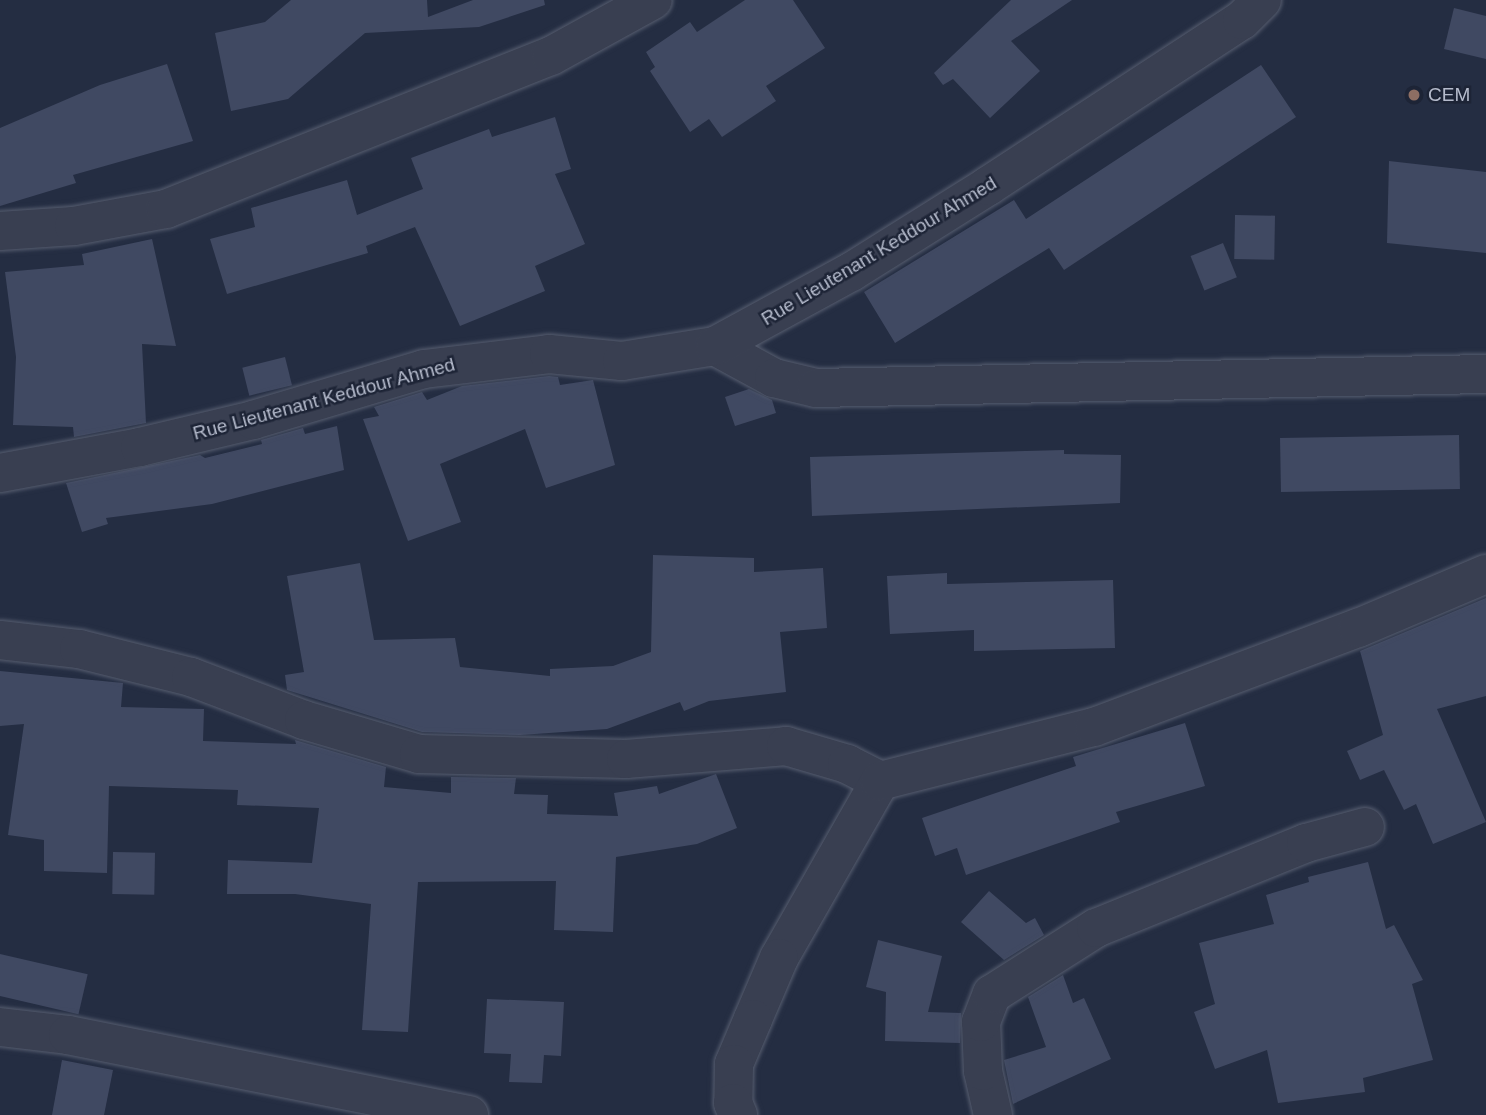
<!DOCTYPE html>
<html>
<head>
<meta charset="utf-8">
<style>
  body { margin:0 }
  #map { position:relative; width:1486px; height:1115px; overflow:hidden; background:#242d42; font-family:Helvetica,sans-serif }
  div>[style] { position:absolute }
  .building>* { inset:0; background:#404962; transform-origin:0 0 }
  .roads { filter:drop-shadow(0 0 2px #565d6f) drop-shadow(0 0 2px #565d6f) }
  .minor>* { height:38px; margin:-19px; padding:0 19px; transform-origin:19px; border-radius:19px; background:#393f51 }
  .dots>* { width:19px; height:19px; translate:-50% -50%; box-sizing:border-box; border:4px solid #1d2436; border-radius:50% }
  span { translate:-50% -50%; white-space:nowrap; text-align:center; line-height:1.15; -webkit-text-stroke:5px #1d2436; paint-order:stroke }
  .poi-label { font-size:19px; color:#b5bbcc }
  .left { translate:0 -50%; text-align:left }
  .street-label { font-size:19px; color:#b5bbcc }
</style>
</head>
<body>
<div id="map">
  <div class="building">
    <div style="clip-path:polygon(291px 0,427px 0,428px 17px,473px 0,544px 0,545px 5px,479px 27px,365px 33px,288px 99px,231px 111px,215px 33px,265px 22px)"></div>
    <div style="clip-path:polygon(745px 0,793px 0,825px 48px,766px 86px,776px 101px,722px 137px,709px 119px,690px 132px,650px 71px,655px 67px,646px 52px,690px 22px,697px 32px)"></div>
    <div style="clip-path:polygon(1011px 0,1072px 0,1011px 41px,1040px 71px,990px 118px,953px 79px,943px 85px,934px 73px)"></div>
    <div style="clip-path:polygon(1454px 8px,1486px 16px,1486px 59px,1444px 49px)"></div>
    <div style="clip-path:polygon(167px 64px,193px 141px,73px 175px,76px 183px,0 206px,0 128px,100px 85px)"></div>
    <div style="clip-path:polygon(1261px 65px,1296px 117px,1064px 270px,1049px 248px,895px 343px,864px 292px,1014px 200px,1026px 219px)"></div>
    <div style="clip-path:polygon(555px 117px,571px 169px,555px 174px,585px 244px,535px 266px,545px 291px,460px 326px,415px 227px,366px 246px,368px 253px,227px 294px,210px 239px,255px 227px,251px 208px,347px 180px,357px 215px,423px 189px,411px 158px,489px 129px,492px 137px)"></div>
    <div style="clip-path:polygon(1389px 161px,1486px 172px,1486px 253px,1387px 243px)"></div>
    <div style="left:1235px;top:215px;width:40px;height:44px;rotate:1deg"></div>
    <div style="clip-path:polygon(152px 239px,176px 346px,142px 344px,146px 423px,74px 437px,73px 427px,13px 425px,16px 357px,5px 272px,84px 265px,82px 254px)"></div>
    <div style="left:1223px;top:243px;width:37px;height:35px;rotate:68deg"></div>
    <div style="left:285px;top:357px;width:29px;height:44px;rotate:76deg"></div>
    <div style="clip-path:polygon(549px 376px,558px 377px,560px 385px,593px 380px,615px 465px,546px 488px,525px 429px,440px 464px,461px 522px,408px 541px,363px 419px,379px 416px,374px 407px,422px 392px,427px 400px,462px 386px)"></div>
    <div style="clip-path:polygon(749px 389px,772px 400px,776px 413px,735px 426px,725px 397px)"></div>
    <div style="clip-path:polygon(337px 426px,344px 470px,212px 504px,106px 518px,108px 524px,82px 532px,66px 483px,200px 455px,205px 458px,262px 444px,261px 440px,303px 428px,305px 434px)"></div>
    <div style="left:1459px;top:435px;width:54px;height:179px;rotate:89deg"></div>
    <div style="clip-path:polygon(1064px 450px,1064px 454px,1121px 455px,1120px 503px,812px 516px,810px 457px)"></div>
    <div style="clip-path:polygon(653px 555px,754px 558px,754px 572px,823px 568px,827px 628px,780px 632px,786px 692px,709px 701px,684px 711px,680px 702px,607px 729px,520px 735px,422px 732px,287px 690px,285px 675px,304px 672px,287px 576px,360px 563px,374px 640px,455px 638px,460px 667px,550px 676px,550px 669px,613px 666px,651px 652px)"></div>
    <div style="clip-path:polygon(947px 573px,947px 584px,1113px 580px,1115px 648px,974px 651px,974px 630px,890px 634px,887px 576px)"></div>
    <div style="clip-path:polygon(1486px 598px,1486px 696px,1437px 709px,1486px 822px,1433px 844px,1416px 804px,1404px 810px,1384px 770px,1360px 780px,1347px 751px,1383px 735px,1360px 651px)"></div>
    <div style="clip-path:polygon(0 671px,123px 683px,121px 707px,204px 709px,203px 741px,296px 744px,295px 740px,386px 767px,384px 787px,451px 793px,451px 777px,516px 778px,514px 794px,548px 795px,547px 814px,618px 816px,614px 793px,657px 786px,659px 794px,716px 774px,737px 828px,697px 844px,616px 857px,613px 932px,554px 930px,556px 881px,418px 882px,408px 1032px,362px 1030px,371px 904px,295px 894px,227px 894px,228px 860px,312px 863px,319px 808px,237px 805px,238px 790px,109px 786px,107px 873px,44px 871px,44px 840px,8px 835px,24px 724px,0 726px)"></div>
    <div style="clip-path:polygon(1185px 723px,1205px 786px,1116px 812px,1120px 822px,966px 875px,957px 848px,935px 856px,922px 818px,1076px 766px,1073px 757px)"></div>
    <div style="left:113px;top:852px;width:42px;height:42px;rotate:1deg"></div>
    <div style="clip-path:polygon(1368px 862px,1386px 929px,1394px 925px,1423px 980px,1412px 984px,1433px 1060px,1363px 1078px,1365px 1092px,1278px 1103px,1267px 1050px,1215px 1069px,1194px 1012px,1215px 1004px,1199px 943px,1274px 924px,1266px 895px,1309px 882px,1308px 877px)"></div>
    <div style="clip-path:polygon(989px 891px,1026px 923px,1035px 918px,1044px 935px,1004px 960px,961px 922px)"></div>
    <div style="clip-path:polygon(878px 940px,942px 956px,928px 1012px,961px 1013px,960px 1043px,885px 1041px,886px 992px,866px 987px)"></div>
    <div style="left:0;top:954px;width:90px;height:41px;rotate:13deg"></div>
    <div style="clip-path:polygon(1063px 975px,1073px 1003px,1084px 998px,1111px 1059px,1013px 1104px,1004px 1060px,1046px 1047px,1028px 997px)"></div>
    <div style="clip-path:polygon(487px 999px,564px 1002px,561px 1056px,544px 1055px,542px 1083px,509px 1082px,511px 1054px,484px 1053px)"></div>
    <div style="clip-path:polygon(62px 1060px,113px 1070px,104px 1115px,52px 1115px)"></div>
  </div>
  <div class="roads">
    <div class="minor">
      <div style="left:0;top:231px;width:74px;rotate:-3.9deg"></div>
      <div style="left:74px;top:226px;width:94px;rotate:-10.5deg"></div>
      <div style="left:166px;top:209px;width:414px;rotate:-21.7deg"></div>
      <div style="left:551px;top:56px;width:116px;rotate:-28.8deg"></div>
      <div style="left:715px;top:346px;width:67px;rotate:28.5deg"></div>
      <div style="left:774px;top:378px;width:43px;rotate:13.4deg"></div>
      <div style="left:816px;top:388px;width:670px;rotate:-1.2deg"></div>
      <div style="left:0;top:473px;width:142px;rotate:-10.5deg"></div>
      <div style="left:140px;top:447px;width:116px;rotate:-13.4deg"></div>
      <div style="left:253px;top:420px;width:178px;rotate:-16.6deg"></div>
      <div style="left:424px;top:369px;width:126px;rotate:-6.8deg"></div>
      <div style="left:549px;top:354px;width:73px;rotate:5.5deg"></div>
      <div style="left:622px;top:361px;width:94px;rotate:-9.2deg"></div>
      <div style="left:715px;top:346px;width:155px;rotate:-28.6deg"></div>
      <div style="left:851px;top:272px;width:162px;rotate:-32.1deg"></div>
      <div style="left:988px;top:186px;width:303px;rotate:-33.2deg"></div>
      <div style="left:1242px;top:20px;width:28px;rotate:-45deg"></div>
      <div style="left:0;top:640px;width:80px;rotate:6.5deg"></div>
      <div style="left:79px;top:649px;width:115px;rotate:14deg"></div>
      <div style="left:191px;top:677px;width:121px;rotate:20.8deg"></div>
      <div style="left:304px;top:720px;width:120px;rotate:16.5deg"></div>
      <div style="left:419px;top:754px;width:207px;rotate:1.4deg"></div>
      <div style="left:626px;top:759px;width:161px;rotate:-4.6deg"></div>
      <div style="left:786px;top:746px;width:64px;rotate:16.4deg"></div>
      <div style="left:847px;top:764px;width:37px;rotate:27deg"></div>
      <div style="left:880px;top:781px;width:204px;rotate:119.7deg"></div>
      <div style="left:779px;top:958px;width:66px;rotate:113.1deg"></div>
      <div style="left:753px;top:1019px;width:49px;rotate:112.9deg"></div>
      <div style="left:734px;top:1064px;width:39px;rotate:91deg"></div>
      <div style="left:733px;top:1103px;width:13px;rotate:67deg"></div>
      <div style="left:880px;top:781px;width:221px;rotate:-14.2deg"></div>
      <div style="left:1094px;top:727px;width:282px;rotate:-20.6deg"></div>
      <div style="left:1358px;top:628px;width:139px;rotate:-22.9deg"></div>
      <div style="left:0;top:1027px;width:68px;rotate:6.7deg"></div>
      <div style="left:68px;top:1035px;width:409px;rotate:11.3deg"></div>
      <div style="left:993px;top:1115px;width:45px;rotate:-102.8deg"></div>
      <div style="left:983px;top:1071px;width:49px;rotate:-92.3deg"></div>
      <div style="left:981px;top:1022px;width:30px;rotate:-69deg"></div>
      <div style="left:992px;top:994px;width:123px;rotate:-32.4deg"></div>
      <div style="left:1096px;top:928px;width:227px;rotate:-22deg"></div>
      <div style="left:1306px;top:843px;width:61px;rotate:-15.2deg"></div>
    </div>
  </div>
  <div class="dots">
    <div style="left:1414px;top:95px;background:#8d6e63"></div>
  </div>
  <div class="poi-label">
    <span class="left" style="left:1428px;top:95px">CEM</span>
  </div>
  <div class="street-label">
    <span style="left:879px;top:251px;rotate:-31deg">Rue Lieutenant Keddour Ahmed</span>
    <span style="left:324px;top:399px;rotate:-15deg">Rue Lieutenant Keddour Ahmed</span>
  </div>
</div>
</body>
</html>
